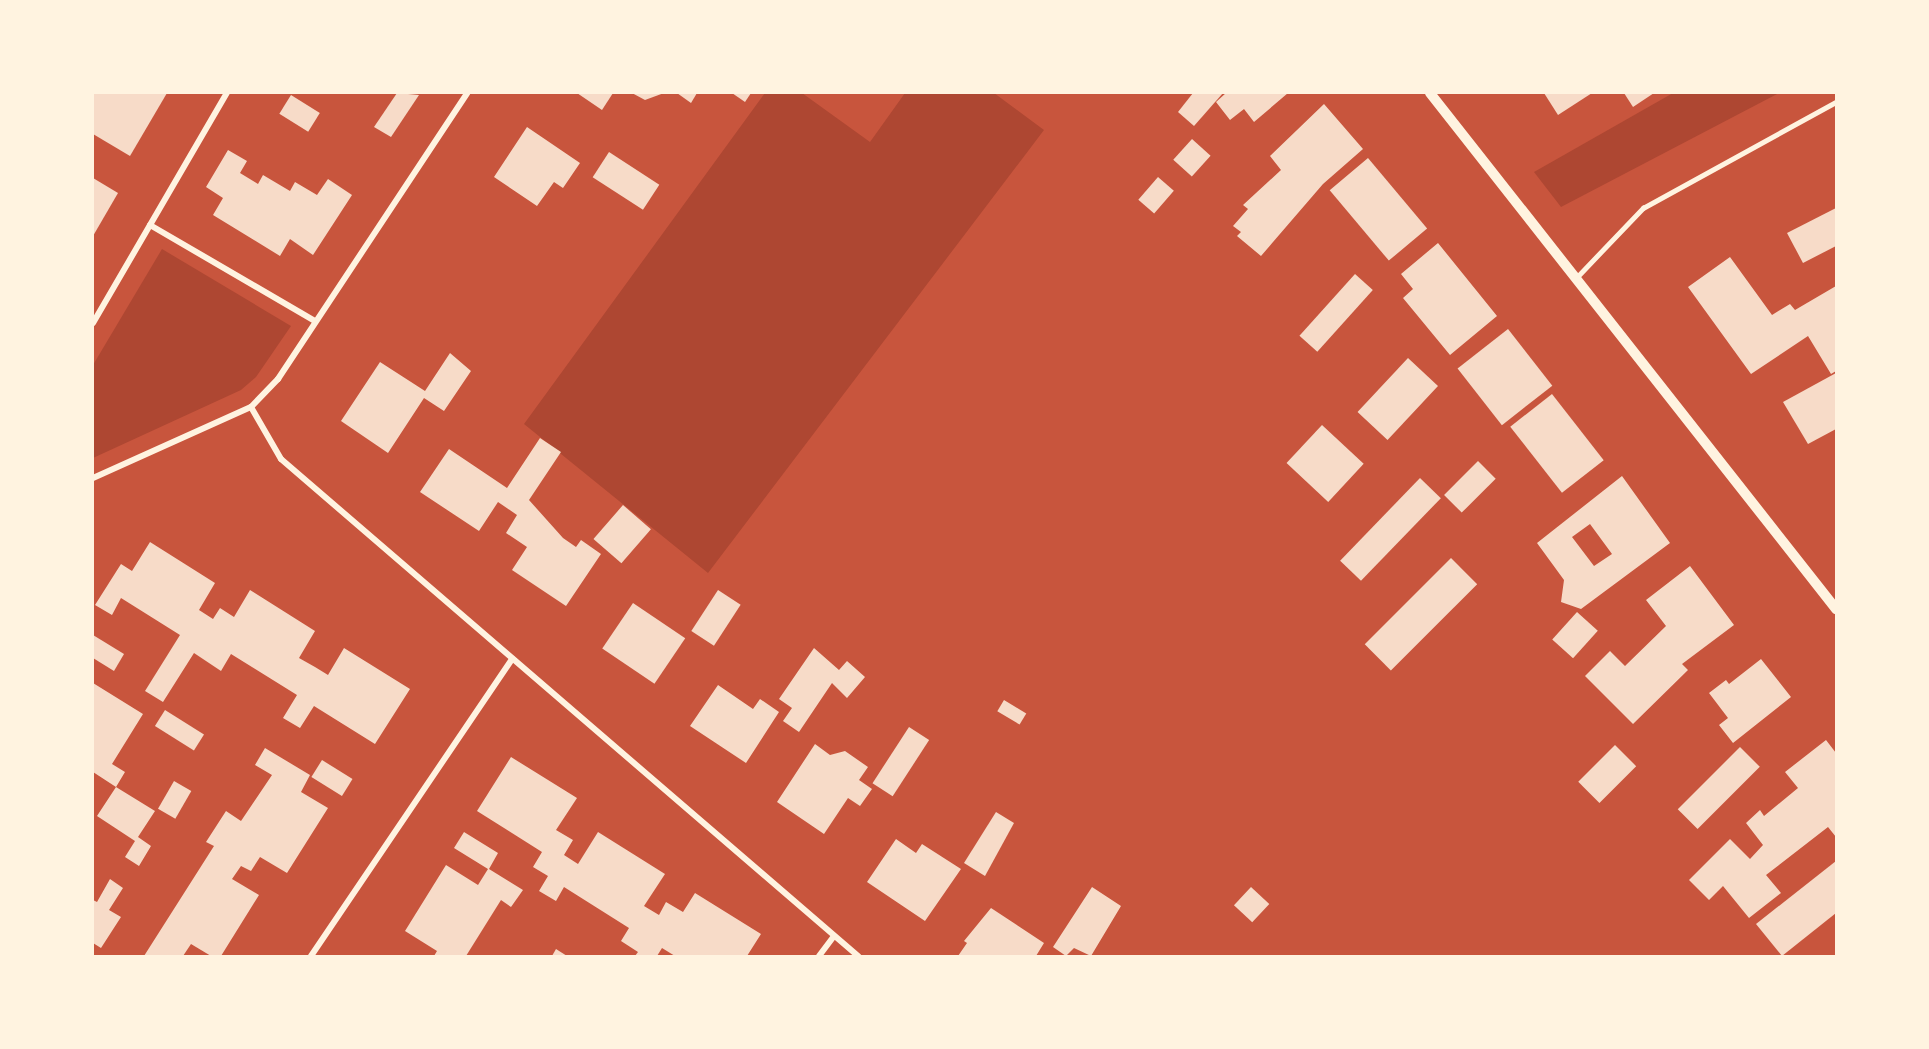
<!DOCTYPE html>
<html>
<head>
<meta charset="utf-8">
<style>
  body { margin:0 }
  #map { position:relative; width:1929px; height:1049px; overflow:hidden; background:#c8553d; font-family:"PT Sans",sans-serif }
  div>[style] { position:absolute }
  .green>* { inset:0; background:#ae4732 }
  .building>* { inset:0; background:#f7dbc8; transform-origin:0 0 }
  .service>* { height:4.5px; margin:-2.25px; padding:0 2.25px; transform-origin:2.25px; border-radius:2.25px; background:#fff3e0 }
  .minor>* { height:6px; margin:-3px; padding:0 3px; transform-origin:3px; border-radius:3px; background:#fff3e0 }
  .tertiary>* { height:10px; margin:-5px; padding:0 5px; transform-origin:5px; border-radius:5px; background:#fff3e0 }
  span { translate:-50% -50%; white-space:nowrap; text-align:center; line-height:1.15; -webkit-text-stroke:6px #fff3e0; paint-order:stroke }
  .frame { position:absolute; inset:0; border:94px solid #fff3e0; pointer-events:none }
</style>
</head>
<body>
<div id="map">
  <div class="green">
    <div style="clip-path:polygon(765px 93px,802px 93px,870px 142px,905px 93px,994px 93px,1044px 130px,708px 573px,524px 424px)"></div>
    <div style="clip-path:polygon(1673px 93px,1779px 93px,1561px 207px,1534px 172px)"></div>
    <div style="clip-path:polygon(162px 249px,291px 326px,256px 377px,241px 390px,93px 458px,93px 365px)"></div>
  </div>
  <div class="building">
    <div style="clip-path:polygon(93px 93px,167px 93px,130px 156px,93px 134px)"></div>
    <div style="clip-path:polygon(397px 93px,419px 95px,391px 137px,374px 127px)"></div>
    <div style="clip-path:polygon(577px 93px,613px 93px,602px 110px)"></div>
    <div style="clip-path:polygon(632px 93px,664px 93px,645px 100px)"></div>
    <div style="clip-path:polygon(677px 93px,697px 93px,691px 103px)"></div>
    <div style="clip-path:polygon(732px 93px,751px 93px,745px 102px)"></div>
    <div style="clip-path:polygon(1193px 93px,1223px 93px,1194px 126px,1178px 112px)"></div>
    <div style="clip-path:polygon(1226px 93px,1288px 93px,1254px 122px,1244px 109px,1230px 120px,1216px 102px)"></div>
    <div style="clip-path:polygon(1544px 93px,1592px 93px,1558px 115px)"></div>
    <div style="clip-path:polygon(1624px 93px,1654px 93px,1633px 107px)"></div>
    <div style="left:291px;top:95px;width:34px;height:22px;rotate:32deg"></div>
    <div style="clip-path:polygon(1324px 104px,1363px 149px,1323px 184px,1261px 256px,1237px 236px,1241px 232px,1233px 226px,1248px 209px,1243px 205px,1281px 170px,1270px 156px)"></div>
    <div style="clip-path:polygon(527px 127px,580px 163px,563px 188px,554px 182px,537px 206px,494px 177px)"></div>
    <div style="left:1192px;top:139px;width:25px;height:28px;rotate:42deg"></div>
    <div style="clip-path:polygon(228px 150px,247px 161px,240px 173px,258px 184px,263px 175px,290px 191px,295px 182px,317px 195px,328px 179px,352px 195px,313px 255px,290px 239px,280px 256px,213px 215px,223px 198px,206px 187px)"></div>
    <div style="left:609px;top:152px;width:60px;height:30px;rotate:33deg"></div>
    <div style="left:1368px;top:158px;width:92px;height:50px;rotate:50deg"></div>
    <div style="left:1158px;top:177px;width:21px;height:30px;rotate:41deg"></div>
    <div style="clip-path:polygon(93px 178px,118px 193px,93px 236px)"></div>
    <div style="clip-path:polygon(1836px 208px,1836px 246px,1803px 263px,1787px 233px)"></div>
    <div style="clip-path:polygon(1438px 243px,1497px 316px,1450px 355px,1403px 298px,1413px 289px,1401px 274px)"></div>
    <div style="clip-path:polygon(1730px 257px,1772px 315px,1790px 304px,1795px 310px,1836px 286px,1836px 371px,1831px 374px,1808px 336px,1751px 374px,1688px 287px)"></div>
    <div style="left:1355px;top:274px;width:24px;height:83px;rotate:42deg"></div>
    <div style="left:1508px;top:329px;width:72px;height:64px;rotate:52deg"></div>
    <div style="clip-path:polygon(450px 353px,471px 371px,444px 411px,424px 398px,388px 453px,341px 421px,380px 362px,425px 391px)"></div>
    <div style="left:1408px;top:358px;width:41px;height:74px;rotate:43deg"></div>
    <div style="clip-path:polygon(1836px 373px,1836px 429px,1808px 444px,1783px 402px)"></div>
    <div style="left:1552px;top:394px;width:84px;height:53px;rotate:52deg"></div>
    <div style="left:1322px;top:425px;width:57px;height:52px;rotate:43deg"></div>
    <div style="clip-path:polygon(540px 438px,561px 452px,529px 500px,563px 538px,576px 547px,581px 540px,601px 554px,566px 606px,512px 570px,527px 547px,506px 533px,517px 515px,498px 502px,479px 531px,420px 492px,449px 449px,507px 488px)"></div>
    <div style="left:1478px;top:461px;width:25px;height:48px;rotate:45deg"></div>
    <div style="clip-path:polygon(evenodd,1622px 476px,1670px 543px,1581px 609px,1561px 602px,1564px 580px,1537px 543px,1622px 476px,1590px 524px,1612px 554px,1594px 566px,1572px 537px,1590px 524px)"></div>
    <div style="left:1420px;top:478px;width:29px;height:115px;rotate:44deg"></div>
    <div style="left:623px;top:505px;width:37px;height:45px;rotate:41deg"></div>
    <div style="clip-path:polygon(150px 542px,215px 583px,199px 610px,213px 619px,220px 608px,234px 617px,250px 590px,315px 631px,299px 658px,315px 667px,328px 675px,344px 648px,410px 689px,375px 744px,314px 706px,300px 728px,283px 718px,297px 695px,231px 654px,221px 671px,194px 653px,163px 702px,145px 691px,180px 635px,121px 598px,112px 615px,95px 605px,121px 564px,132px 571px)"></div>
    <div style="left:1451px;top:558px;width:37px;height:122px;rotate:45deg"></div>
    <div style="clip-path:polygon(1690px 566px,1734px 625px,1682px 664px,1688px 670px,1633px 724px,1585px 676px,1610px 651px,1625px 666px,1666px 626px,1646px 600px)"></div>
    <div style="left:718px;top:590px;width:27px;height:49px;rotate:33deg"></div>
    <div style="left:633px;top:603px;width:63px;height:55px;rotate:34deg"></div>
    <div style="left:1577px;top:612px;width:28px;height:37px;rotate:42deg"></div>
    <div style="clip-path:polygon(93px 635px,124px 654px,114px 671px,93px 658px)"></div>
    <div style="clip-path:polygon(814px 648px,839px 670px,847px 661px,865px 677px,847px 698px,832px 683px,799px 732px,783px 721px,792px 708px,779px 699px)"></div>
    <div style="clip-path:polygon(1761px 659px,1791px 697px,1733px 743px,1719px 725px,1728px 718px,1709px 693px,1726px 680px,1729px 684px)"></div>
    <div style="clip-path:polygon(93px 683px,143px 714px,112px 764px,125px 772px,116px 787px,93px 772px)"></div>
    <div style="clip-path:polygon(718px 685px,753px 709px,760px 699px,779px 712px,746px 763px,690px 726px)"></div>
    <div style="left:1004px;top:700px;width:26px;height:13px;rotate:31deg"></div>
    <div style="left:165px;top:710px;width:46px;height:19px;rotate:32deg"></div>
    <div style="left:909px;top:727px;width:24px;height:67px;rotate:33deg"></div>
    <div style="clip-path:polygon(1826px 740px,1836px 753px,1836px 837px,1828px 827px,1766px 875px,1781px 893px,1749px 918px,1723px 886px,1709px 900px,1689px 880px,1730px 839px,1750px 859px,1763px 845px,1746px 823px,1760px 810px,1764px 816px,1798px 788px,1785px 772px)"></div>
    <div style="clip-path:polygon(815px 744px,830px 755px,845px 751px,868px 767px,859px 780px,872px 789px,860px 806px,848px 798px,824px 834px,777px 802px)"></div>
    <div style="left:1615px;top:745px;width:30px;height:52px;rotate:45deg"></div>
    <div style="left:1740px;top:747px;width:28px;height:88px;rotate:45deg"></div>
    <div style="clip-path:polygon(265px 748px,310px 775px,301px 792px,328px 808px,287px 873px,260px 857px,251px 871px,241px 866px,232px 879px,259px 895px,221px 956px,211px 956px,191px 944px,183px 956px,144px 956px,214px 846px,206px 842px,226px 811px,241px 821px,272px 775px,255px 765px)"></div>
    <div style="clip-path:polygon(511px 757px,577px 798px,556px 830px,573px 840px,564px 855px,578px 864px,598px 832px,665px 874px,644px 906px,659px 915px,666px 902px,683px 912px,695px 893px,761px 934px,747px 956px,675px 956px,662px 948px,657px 956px,635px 956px,638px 952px,621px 941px,629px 928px,564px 887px,556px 901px,539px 891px,548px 876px,533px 867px,542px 852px,477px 811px)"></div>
    <div style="left:322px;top:760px;width:36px;height:20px;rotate:32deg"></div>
    <div style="left:174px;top:781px;width:20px;height:32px;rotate:30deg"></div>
    <div style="clip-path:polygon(116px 787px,155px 811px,138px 837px,151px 846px,139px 866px,125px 857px,135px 841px,97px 816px)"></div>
    <div style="clip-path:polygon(996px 812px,1014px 823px,985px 876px,964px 863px)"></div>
    <div style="clip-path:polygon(464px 832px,498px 853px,489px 869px,523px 890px,511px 907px,501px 900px,466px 956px,434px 956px,437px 951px,405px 931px,446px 865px,478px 885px,488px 869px,454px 848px)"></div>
    <div style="clip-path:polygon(896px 839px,916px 853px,922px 844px,961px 869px,925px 921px,867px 882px)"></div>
    <div style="clip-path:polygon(1836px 861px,1836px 913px,1782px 956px,1756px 924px)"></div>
    <div style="clip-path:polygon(110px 879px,123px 888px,109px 910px,121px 917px,101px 948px,93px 943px,93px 900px,97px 902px)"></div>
    <div style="clip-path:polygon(1092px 887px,1121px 906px,1091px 956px,1074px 948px,1066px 956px,1053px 947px)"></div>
    <div style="left:1251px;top:887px;width:25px;height:25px;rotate:43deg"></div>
    <div style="clip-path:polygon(991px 908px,1044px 943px,1036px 956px,958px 956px,967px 943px,964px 941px)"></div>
    <div style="clip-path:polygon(556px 949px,567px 956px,552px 956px)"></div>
  </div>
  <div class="service">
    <div style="left:1576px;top:278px;width:97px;rotate:-46.3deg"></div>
    <div style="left:1643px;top:208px;width:220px;rotate:-28.8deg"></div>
  </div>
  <div class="minor">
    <div style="left:150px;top:225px;width:191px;rotate:30.2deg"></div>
    <div style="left:93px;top:323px;width:266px;rotate:-59.8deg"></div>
    <div style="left:251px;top:407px;width:60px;rotate:60deg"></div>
    <div style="left:281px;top:459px;width:762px;rotate:40.74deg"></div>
    <div style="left:93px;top:478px;width:173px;rotate:-24.2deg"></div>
    <div style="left:251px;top:407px;width:39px;rotate:-46deg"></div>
    <div style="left:278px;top:379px;width:343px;rotate:-56.5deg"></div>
    <div style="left:311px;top:956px;width:359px;rotate:-55.9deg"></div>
    <div style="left:819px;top:956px;width:25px;rotate:-53deg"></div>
  </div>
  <div class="tertiary">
    <div style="left:1430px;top:93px;width:657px;rotate:51.8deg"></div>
  </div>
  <div class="frame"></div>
</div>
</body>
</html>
